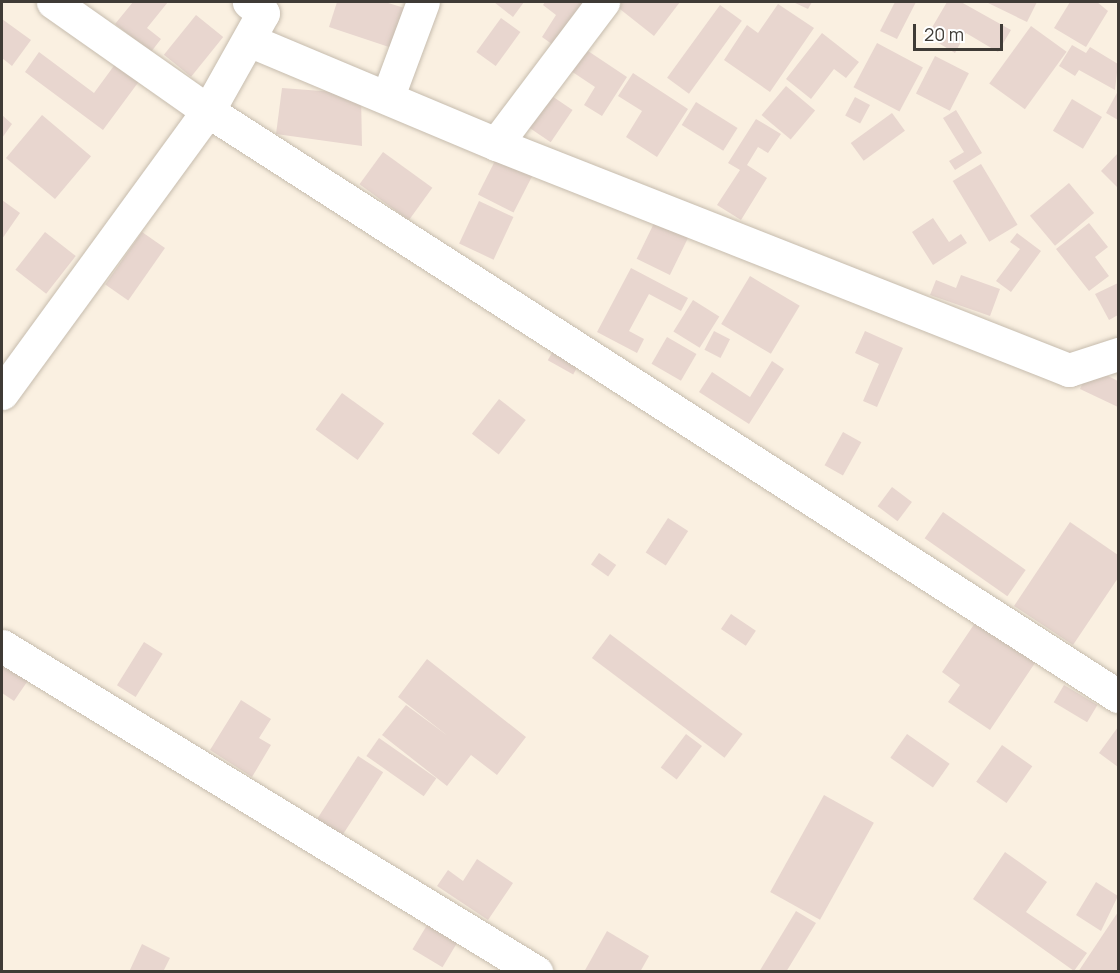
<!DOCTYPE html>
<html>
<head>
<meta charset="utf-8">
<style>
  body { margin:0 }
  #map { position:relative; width:1120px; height:973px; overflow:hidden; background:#faf0e1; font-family:Manrope,sans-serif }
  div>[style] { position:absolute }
  .building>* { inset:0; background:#e8d6cf; transform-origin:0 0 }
  .roads { filter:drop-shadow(0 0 2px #c6bcae) drop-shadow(0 0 2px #c6bcae) }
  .street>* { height:33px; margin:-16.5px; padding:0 16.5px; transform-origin:16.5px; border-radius:16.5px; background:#fff }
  span { translate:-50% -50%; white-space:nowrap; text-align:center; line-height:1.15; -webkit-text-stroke:5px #fff; paint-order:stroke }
  .frame { position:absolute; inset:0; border:3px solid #3f3b36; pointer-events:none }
  .scale { position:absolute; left:913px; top:24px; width:90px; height:27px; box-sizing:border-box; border:3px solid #3f3b36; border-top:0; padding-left:8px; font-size:18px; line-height:21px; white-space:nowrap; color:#3f3b36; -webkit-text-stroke:4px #fff; paint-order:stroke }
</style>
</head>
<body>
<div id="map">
  <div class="building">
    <div style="clip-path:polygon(133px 2px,168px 2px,147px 28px,161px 39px,151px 52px,115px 24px)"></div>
    <div style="clip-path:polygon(337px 2px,385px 2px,411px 10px,398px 50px,329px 27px)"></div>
    <div style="clip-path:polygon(494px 2px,524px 2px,513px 17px)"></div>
    <div style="clip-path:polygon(545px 2px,588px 2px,556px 47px,542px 37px,556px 15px,543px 5px)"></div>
    <div style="clip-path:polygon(611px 2px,680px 2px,654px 36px)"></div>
    <div style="clip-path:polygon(793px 2px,812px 2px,808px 9px)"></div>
    <div style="clip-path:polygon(895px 2px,916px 2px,897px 39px,880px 31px)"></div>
    <div style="clip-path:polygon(947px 2px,961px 2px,1011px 30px,998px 52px,966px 33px,955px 53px,927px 36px)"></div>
    <div style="clip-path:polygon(986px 2px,1037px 2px,1027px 22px)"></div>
    <div style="clip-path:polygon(1070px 2px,1097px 2px,1108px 11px,1086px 47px,1054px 28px)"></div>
    <div style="clip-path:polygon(778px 4px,814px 28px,770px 92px,724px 60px,747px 25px,758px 33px)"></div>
    <div style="left:720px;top:5px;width:27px;height:90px;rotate:36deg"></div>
    <div style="left:196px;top:15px;width:35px;height:51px;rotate:39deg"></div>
    <div style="left:501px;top:18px;width:24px;height:42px;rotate:36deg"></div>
    <div style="clip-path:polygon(2px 19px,31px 40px,12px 66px,2px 58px)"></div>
    <div style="left:1031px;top:26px;width:44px;height:71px;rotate:36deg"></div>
    <div style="clip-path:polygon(822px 33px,859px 62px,846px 78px,834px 69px,811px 99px,786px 79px)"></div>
    <div style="clip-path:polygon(576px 43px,627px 77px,602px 116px,584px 105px,595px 87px,562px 65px)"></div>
    <div style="left:877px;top:43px;width:52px;height:50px;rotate:28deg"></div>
    <div style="clip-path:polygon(1072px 45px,1086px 53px,1090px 47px,1118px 64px,1115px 90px,1079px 70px,1075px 76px,1059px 66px)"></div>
    <div style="clip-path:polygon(39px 52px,94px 93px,116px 63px,140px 80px,103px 130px,25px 72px)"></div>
    <div style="left:935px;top:56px;width:38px;height:42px;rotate:27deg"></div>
    <div style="clip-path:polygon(633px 73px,688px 109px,657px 157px,626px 137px,642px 111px,618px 96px)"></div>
    <div style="left:786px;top:86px;width:38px;height:38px;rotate:40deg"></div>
    <div style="clip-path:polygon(282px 88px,361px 94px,362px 146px,276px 134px)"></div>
    <div style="clip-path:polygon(1118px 91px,1118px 120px,1106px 113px)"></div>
    <div style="left:546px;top:92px;width:32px;height:39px;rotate:34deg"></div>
    <div style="left:855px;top:97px;width:17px;height:21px;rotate:28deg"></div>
    <div style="left:1072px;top:99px;width:35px;height:37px;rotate:31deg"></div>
    <div style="left:696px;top:102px;width:49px;height:27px;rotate:32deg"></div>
    <div style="clip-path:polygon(956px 110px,982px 153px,955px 170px,949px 161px,964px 152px,943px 118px)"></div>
    <div style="left:892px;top:113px;width:22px;height:51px;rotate:54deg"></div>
    <div style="clip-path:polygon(2px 115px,12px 124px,2px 138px)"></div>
    <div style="left:42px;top:115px;width:64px;height:56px;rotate:40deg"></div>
    <div style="clip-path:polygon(756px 119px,781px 134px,768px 153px,758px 147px,747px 165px,767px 178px,741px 220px,717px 205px,740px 170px,728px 163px)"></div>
    <div style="left:383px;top:152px;width:61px;height:40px;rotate:36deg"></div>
    <div style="clip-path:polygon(1118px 153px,1118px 188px,1101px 171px)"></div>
    <div style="left:497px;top:157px;width:40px;height:42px;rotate:27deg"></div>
    <div style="left:981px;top:164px;width:71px;height:33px;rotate:59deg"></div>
    <div style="left:1069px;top:183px;width:39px;height:51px;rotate:50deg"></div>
    <div style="clip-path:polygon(2px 200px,20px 213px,2px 239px)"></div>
    <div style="left:479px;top:201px;width:38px;height:47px;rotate:25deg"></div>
    <div style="left:659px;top:213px;width:37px;height:51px;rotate:26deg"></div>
    <div style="clip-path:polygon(933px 218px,949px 242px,961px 234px,967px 243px,933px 265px,912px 232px)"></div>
    <div style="clip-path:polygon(1089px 223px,1108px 247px,1095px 257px,1109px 276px,1089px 291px,1056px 249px)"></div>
    <div style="left:45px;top:232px;width:39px;height:48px;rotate:38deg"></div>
    <div style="left:142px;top:232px;width:28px;height:64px;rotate:35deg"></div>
    <div style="clip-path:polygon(1017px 233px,1041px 251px,1011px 292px,996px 281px,1020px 249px,1010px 242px)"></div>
    <div style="clip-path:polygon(631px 268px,688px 298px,681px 311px,649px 294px,629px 331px,644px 339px,637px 353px,597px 332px)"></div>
    <div style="clip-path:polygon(961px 275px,1000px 289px,990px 316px,930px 295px,936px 280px,956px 288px)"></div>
    <div style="left:750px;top:276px;width:58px;height:56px;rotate:31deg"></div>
    <div style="clip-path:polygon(1118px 283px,1118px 315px,1109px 320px,1095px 294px)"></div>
    <div style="left:693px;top:300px;width:31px;height:37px;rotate:32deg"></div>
    <div style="left:714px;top:331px;width:18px;height:21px;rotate:27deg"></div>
    <div style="clip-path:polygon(865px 331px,903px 348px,877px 407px,863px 401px,879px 364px,855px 353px)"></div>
    <div style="left:667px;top:337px;width:34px;height:31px;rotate:30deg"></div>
    <div style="left:558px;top:342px;width:29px;height:21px;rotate:29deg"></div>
    <div style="clip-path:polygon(772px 361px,784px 369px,749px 424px,699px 392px,712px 372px,750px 397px)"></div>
    <div style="clip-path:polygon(1090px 367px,1118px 381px,1118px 407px,1080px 389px)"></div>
    <div style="left:342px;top:393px;width:52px;height:45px;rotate:36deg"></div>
    <div style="left:499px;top:399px;width:34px;height:44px;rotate:38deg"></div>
    <div style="left:843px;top:432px;width:21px;height:38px;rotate:29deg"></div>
    <div style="left:892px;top:487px;width:25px;height:24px;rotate:37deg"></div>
    <div style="left:943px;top:512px;width:101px;height:32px;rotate:35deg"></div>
    <div style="left:668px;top:518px;width:24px;height:41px;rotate:33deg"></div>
    <div style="clip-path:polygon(1070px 522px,1118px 555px,1118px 578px,1073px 645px,1014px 606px)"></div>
    <div style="left:599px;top:553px;width:21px;height:14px;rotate:35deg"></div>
    <div style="left:731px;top:614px;width:30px;height:18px;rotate:34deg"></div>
    <div style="clip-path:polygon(977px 620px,1037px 660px,990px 730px,948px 702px,960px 685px,942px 672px)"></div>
    <div style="left:610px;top:634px;width:166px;height:30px;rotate:37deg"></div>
    <div style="left:144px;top:642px;width:22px;height:51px;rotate:32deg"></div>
    <div style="clip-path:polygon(427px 659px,526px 737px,497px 775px,471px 755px,447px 786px,382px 735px,406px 705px,448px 736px,398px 697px)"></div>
    <div style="clip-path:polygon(2px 661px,29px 679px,14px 701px,2px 693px)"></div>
    <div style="left:1064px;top:685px;width:39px;height:20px;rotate:31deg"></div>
    <div style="clip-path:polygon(241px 700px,271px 719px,259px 738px,271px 745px,252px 777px,210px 750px)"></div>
    <div style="clip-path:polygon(1118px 727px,1118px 767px,1099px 753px)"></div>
    <div style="left:686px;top:734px;width:20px;height:42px;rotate:37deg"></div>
    <div style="left:907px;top:734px;width:52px;height:29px;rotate:35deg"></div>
    <div style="left:379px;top:738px;width:70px;height:22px;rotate:35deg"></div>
    <div style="left:1002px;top:745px;width:37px;height:45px;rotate:35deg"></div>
    <div style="left:358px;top:756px;width:30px;height:77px;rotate:33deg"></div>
    <div style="left:824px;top:795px;width:57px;height:111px;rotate:29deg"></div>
    <div style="clip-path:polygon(1005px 852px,1047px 882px,1026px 912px,1087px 953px,1074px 971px,973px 899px)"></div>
    <div style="clip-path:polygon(477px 859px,513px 883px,488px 920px,437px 886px,448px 870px,463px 881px)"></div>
    <div style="clip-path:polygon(1096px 882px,1118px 896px,1101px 931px,1076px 915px)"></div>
    <div style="clip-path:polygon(796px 911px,816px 923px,786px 972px,759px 972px)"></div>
    <div style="clip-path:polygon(1118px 912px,1118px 972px,1078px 972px)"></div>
    <div style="left:430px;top:920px;width:35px;height:34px;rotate:31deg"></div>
    <div style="clip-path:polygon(607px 931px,649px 956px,640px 972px,584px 972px)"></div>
    <div style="clip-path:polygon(142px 944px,170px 958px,163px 972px,129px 972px)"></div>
  </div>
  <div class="roads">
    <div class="street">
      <div style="left:53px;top:2px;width:189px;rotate:35.1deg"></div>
      <div style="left:208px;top:111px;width:1082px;rotate:32.74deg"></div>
      <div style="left:251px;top:41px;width:266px;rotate:22.8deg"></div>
      <div style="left:496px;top:144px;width:616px;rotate:21.53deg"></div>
      <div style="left:1069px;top:370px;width:52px;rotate:-18.1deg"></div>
      <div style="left:388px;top:96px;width:100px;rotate:-69.6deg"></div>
      <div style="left:496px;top:144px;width:178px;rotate:-53deg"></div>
      <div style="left:2px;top:393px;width:349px;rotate:-53.9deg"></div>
      <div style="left:208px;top:111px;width:112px;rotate:-60.7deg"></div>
      <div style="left:263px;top:13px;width:18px;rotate:-142deg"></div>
      <div style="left:2px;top:646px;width:626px;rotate:31.4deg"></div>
    </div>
  </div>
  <div class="frame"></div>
  <div class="scale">20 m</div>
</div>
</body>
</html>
